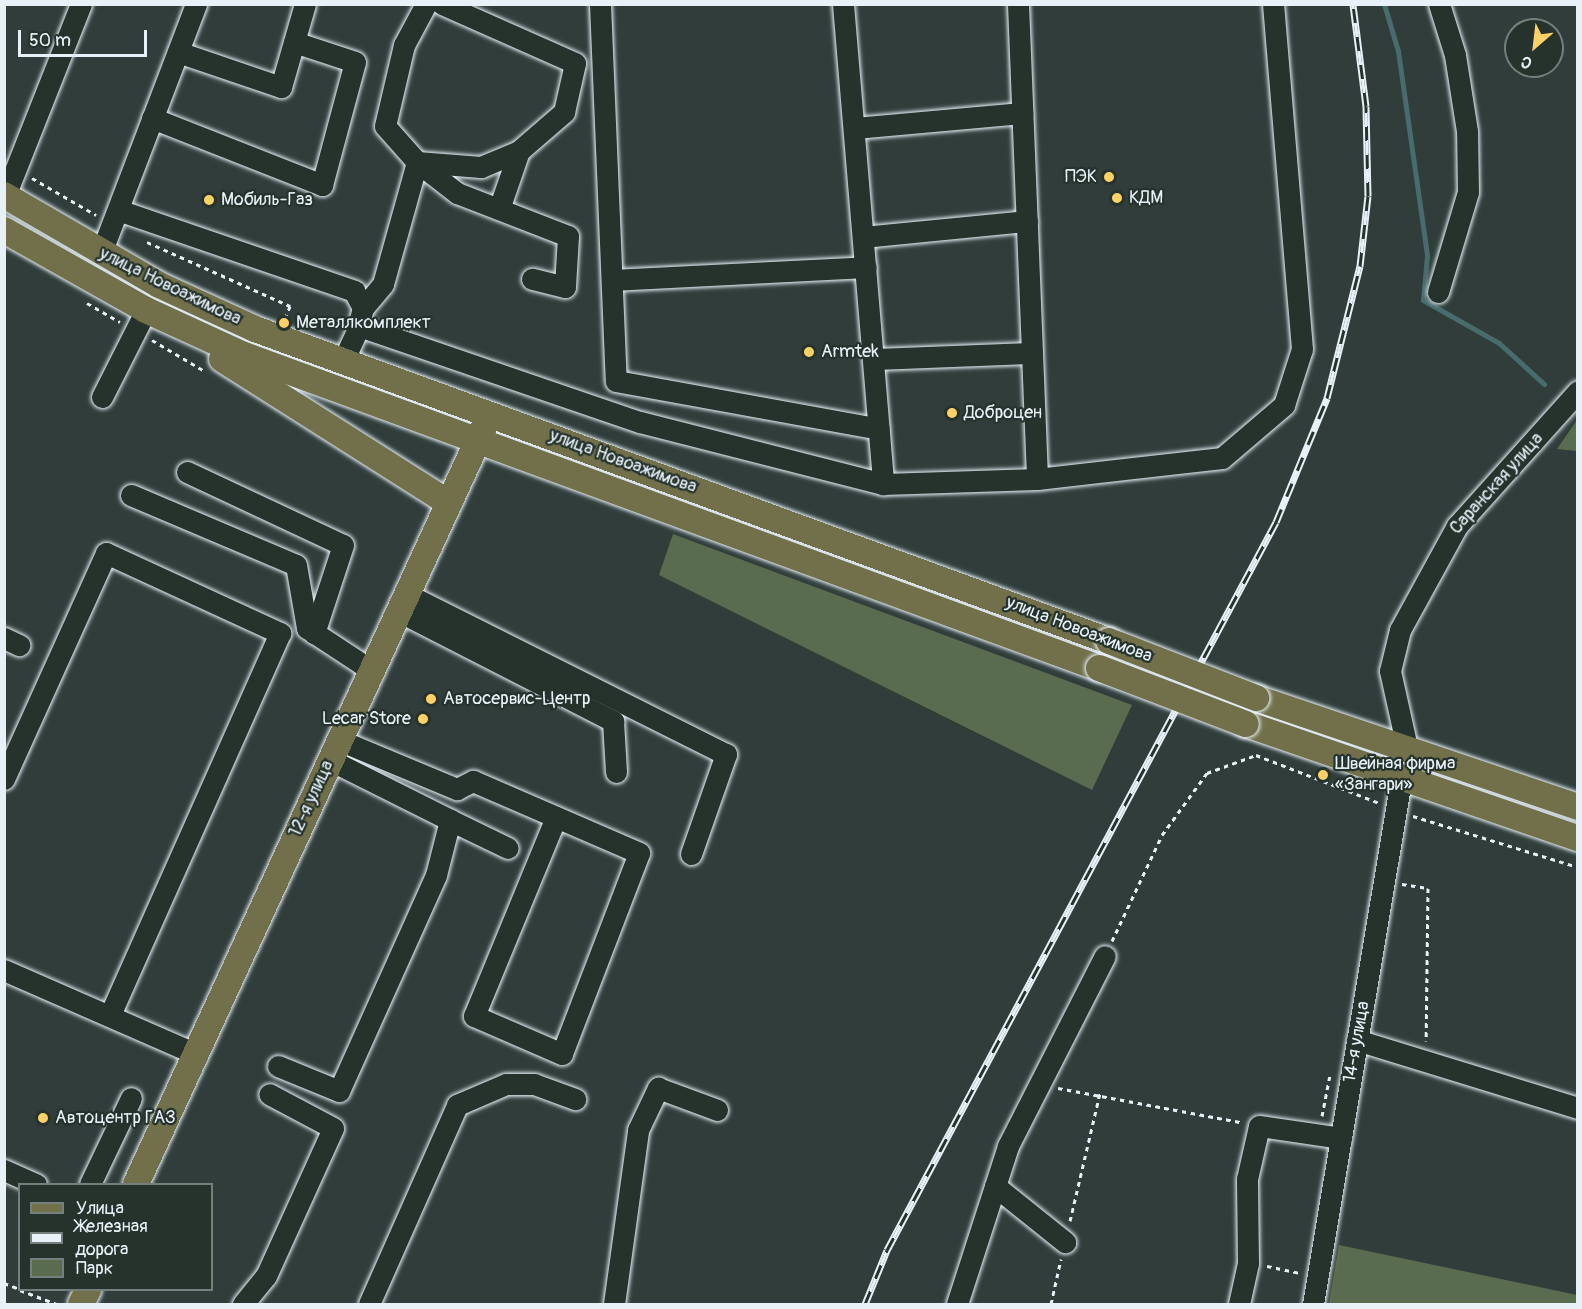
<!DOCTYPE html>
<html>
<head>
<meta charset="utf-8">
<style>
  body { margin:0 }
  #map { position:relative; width:1582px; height:1309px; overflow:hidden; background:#303d3b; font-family:Pangolin,sans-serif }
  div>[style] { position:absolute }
  .green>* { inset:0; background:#5a6c4f }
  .stream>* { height:5px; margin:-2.5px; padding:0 2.5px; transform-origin:2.5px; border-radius:2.5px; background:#486c6d }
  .path>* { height:3px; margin-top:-1.5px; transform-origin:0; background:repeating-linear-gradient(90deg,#e8f1f8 0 4.5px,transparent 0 9px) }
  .roads { filter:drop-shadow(0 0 2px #e8f1f8) drop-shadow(0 0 2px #e8f1f8) }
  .minor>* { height:21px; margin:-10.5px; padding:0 10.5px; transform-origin:10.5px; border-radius:10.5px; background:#26332d }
  .major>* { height:26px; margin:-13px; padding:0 13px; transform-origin:13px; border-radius:13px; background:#71704a }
  .rail>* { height:7px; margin-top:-3.5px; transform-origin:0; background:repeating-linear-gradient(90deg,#26332d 0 14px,#e8f1f8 0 28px); box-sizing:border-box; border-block:2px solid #e8f1f8 }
  .bridges { filter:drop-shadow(0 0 2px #e8f1f8) drop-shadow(0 0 2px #e8f1f8) }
  .major-bridge>* { height:26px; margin:-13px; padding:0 13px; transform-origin:13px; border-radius:13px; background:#71704a }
  .dots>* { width:16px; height:16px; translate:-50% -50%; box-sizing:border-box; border:3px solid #26332d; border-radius:50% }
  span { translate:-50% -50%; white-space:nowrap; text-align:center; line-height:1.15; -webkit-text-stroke:4.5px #26332d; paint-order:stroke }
  .poi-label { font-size:18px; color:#e8f1f8 }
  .right { translate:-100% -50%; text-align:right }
  .left { translate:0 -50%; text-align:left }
  .street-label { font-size:18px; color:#e8f1f8 }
  .frame { position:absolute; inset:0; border:6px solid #e8f1f8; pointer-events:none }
  .legend { position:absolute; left:18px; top:1183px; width:195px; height:108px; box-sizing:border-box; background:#26332d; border:2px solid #747f7e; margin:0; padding:8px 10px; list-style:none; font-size:18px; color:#e8f1f8 }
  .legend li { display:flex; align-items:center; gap:12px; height:30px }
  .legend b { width:30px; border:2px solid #747f7e }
  .north { position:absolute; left:1504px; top:18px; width:60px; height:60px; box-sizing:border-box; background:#26332d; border:2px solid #747f7e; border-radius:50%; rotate:208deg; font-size:16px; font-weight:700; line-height:24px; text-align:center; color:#e8f1f8 }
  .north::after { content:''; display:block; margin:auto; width:21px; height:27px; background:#ffd166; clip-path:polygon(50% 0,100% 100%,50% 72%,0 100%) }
  .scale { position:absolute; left:18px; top:30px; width:129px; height:27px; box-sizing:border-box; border:3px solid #e8f1f8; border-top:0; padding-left:8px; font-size:18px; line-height:21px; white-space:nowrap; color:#e8f1f8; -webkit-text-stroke:4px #26332d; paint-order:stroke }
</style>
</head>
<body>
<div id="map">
  <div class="green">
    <div style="clip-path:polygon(1577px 420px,1577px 451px,1557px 449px)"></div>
    <div style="clip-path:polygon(673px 534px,1132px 705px,1092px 790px,659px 575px)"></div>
    <div style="clip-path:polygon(1339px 1245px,1577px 1295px,1577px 1304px,1329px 1304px)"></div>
  </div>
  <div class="stream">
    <div style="left:1384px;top:4px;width:49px;rotate:73.4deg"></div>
    <div style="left:1398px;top:51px;width:207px;rotate:81.9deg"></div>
    <div style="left:1427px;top:256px;width:44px;rotate:95.2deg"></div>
    <div style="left:1423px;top:300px;width:87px;rotate:29.5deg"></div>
    <div style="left:1499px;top:343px;width:61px;rotate:42.3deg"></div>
  </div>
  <div class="path">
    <div style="left:32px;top:178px;width:74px;rotate:30deg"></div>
    <div style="left:147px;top:242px;width:157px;rotate:24.1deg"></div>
    <div style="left:290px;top:306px;width:14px;rotate:111deg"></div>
    <div style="left:87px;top:303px;width:38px;rotate:30deg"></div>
    <div style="left:152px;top:340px;width:59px;rotate:30.5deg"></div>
    <div style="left:1413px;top:816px;width:173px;rotate:17.2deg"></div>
    <div style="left:1402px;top:884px;width:26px;rotate:9deg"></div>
    <div style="left:1428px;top:888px;width:153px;rotate:90.7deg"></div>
    <div style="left:1112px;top:941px;width:117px;rotate:-64.7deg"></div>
    <div style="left:1162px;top:835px;width:77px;rotate:-54deg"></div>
    <div style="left:1207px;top:773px;width:52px;rotate:-20.2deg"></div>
    <div style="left:1256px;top:755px;width:132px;rotate:21.3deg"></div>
    <div style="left:1058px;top:1088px;width:185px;rotate:10.6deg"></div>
    <div style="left:1322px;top:1116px;width:42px;rotate:-79deg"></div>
    <div style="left:1070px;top:1221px;width:131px;rotate:-76.8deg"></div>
    <div style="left:1267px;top:1266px;width:33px;rotate:12deg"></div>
    <div style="left:4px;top:1283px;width:17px;rotate:21deg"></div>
    <div style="left:20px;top:1290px;width:39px;rotate:21deg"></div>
    <div style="left:1051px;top:1304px;width:46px;rotate:-77.5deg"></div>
  </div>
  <div class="roads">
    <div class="minor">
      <div style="left:600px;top:4px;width:377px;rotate:87.6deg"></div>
      <div style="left:616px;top:381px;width:267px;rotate:10.3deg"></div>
      <div style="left:843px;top:4px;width:482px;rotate:85.2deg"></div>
      <div style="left:1018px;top:4px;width:475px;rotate:87.7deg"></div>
      <div style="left:178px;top:52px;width:109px;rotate:18.8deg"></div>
      <div style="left:281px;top:87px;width:86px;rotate:-73.9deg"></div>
      <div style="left:152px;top:118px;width:183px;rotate:21.5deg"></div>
      <div style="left:322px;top:185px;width:127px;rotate:-75deg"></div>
      <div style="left:355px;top:62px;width:64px;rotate:-161.8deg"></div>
      <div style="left:854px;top:128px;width:169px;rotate:-5.1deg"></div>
      <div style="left:417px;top:162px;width:64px;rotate:4.5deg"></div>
      <div style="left:481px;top:167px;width:41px;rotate:-22.8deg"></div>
      <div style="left:519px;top:151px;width:60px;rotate:-40.9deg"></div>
      <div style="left:564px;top:112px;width:50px;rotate:-77.3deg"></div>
      <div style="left:575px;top:63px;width:145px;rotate:-156.1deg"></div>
      <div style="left:417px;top:162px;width:51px;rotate:37.8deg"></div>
      <div style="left:457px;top:193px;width:119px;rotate:21.2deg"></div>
      <div style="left:568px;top:236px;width:51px;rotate:93.4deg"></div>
      <div style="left:565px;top:287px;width:34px;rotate:-166deg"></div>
      <div style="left:5px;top:196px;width:206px;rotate:-68.4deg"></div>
      <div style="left:499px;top:209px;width:61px;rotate:-71deg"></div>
      <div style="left:118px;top:210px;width:250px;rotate:18.9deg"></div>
      <div style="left:354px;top:291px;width:19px;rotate:62deg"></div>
      <div style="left:363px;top:308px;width:11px;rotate:105deg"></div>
      <div style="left:863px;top:237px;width:165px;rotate:-5.6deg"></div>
      <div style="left:101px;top:253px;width:267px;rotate:-69.1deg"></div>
      <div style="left:612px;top:280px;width:254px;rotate:-2.9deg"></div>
      <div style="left:1438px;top:292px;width:104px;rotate:-73.3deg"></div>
      <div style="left:1468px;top:192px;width:61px;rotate:-90.9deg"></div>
      <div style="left:1467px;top:131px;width:77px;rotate:-99deg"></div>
      <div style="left:1455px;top:55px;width:53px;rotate:-107.4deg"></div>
      <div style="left:363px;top:308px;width:31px;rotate:-50deg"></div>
      <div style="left:383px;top:284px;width:127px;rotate:-74.4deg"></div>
      <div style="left:417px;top:162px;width:48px;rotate:-131.6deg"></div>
      <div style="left:385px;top:126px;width:83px;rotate:-76.8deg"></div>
      <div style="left:404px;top:45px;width:47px;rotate:-61.8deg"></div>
      <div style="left:873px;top:359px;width:159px;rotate:-2.2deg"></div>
      <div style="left:343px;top:361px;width:38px;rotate:-65deg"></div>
      <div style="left:359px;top:326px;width:297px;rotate:18.9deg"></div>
      <div style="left:640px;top:422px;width:251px;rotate:14.3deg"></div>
      <div style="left:883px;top:484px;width:154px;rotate:-1.9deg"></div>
      <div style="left:1037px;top:479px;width:186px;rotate:-6.5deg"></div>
      <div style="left:1222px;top:458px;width:82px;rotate:-40.5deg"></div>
      <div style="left:1284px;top:405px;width:59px;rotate:-72.2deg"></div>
      <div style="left:1302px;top:349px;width:346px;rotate:-94.8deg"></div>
      <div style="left:102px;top:397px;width:97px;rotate:-63.2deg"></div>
      <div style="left:187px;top:472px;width:172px;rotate:25.1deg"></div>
      <div style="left:343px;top:545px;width:93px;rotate:108.2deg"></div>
      <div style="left:131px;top:495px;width:179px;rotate:23deg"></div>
      <div style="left:296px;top:565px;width:64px;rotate:80.1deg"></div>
      <div style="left:307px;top:628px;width:77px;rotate:33.3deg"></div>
      <div style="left:406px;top:594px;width:358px;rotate:26.6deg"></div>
      <div style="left:726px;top:754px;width:106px;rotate:109.3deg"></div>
      <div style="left:398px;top:611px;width:242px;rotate:27.1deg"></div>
      <div style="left:613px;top:721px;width:51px;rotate:86.6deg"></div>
      <div style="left:4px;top:638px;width:17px;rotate:25deg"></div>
      <div style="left:339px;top:740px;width:128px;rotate:22.6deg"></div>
      <div style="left:457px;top:789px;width:18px;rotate:-27deg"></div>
      <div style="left:473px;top:781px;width:181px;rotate:23.4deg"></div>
      <div style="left:639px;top:853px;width:215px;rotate:111deg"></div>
      <div style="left:562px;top:1054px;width:96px;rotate:-156.6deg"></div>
      <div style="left:474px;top:1016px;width:215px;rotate:-67.6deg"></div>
      <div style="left:1408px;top:752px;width:83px;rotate:-102.5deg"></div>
      <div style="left:1390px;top:671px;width:42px;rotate:-76.3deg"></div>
      <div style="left:1400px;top:630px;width:119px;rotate:-61.3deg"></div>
      <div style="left:1457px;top:526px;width:181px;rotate:-48.1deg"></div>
      <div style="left:4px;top:779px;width:248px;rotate:-65.7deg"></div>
      <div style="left:106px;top:553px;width:192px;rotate:24.7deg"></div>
      <div style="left:280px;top:633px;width:417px;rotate:114deg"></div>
      <div style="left:450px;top:820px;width:64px;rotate:25.8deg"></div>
      <div style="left:4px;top:970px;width:210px;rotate:23.6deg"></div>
      <div style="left:1357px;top:1040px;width:231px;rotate:17.1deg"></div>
      <div style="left:278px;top:1066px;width:66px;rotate:22.3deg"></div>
      <div style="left:339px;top:1091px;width:237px;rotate:-65.8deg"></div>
      <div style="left:436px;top:875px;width:57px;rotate:-75.7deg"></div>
      <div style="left:450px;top:820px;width:134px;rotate:-153.4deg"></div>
      <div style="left:4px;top:1170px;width:35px;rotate:24deg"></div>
      <div style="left:90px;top:1184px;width:95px;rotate:-64.5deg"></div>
      <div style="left:995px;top:1186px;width:90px;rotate:38.7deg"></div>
      <div style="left:243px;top:1304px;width:36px;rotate:-51deg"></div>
      <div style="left:266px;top:1276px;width:162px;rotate:-65.6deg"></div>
      <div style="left:333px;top:1128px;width:72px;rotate:-152deg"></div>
      <div style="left:369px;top:1304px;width:218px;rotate:-66.1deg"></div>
      <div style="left:457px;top:1105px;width:53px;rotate:-23.2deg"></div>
      <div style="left:506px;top:1084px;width:28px"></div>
      <div style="left:534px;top:1084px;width:44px;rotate:20.1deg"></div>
      <div style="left:614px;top:1304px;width:176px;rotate:-82.1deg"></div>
      <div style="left:638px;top:1130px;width:47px;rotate:-64.5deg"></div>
      <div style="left:658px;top:1088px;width:63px;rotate:20.4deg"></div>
      <div style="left:957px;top:1304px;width:166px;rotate:-72.1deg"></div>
      <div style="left:1008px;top:1146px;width:213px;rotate:-63deg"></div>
      <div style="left:1239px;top:1304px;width:42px;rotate:-77.6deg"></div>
      <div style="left:1248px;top:1263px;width:84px;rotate:-90.7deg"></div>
      <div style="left:1247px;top:1179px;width:54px;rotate:-77.2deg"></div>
      <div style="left:1259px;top:1126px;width:83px;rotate:8.3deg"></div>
      <div style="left:1313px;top:1304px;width:531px;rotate:-80.47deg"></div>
    </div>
    <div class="major">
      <div style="left:4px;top:195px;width:179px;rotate:30.1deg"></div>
      <div style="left:159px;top:285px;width:106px;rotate:24.6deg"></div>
      <div style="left:255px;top:329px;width:909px;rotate:20.07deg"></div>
      <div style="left:4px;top:230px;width:163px;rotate:29.4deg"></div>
      <div style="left:146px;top:310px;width:108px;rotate:24.7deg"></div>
      <div style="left:244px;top:355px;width:910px;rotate:20.11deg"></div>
      <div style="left:222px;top:359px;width:269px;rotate:32.4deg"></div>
      <div style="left:1256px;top:698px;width:340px;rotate:18.7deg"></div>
      <div style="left:1246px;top:724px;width:351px;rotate:19deg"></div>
      <div style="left:136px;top:1184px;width:835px;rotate:-65.31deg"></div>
      <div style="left:81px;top:1304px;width:16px;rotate:-63deg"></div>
    </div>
  </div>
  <div class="rail">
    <div style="left:865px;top:1304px;width:58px;rotate:-67.8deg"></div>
    <div style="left:887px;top:1250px;width:825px;rotate:-61.88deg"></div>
    <div style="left:1276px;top:522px;width:134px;rotate:-67.6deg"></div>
    <div style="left:1327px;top:398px;width:136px;rotate:-76deg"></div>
    <div style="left:1360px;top:266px;width:70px;rotate:-83.5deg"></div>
    <div style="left:1368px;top:196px;width:90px;rotate:-91.3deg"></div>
    <div style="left:1366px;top:106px;width:103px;rotate:-97.3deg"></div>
  </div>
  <div class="bridges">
    <div class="major-bridge">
      <div style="left:1109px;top:641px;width:158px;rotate:21.2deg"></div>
      <div style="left:1099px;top:668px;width:157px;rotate:20.9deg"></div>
    </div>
  </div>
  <div class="dots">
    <div style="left:1109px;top:177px;background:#ffd166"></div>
    <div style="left:1117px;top:198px;background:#ffd166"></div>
    <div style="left:209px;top:200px;background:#ffd166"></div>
    <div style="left:284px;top:323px;background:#ffd166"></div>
    <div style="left:809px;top:352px;background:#ffd166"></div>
    <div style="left:952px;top:413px;background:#ffd166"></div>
    <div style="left:431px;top:699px;background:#ffd166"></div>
    <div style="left:423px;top:719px;background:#ffd166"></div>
    <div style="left:1323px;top:775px;background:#ffd166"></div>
    <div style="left:43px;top:1118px;background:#ffd166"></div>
  </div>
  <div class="poi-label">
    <span class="right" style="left:1097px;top:177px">ПЭК</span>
    <span class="left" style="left:1129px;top:198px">КДМ</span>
    <span class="left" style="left:221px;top:200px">Мобиль-Газ</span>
    <span class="left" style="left:296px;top:323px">Металлкомплект</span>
    <span class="left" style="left:821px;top:352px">Armtek</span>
    <span class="left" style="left:964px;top:413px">Доброцен</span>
    <span class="left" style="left:443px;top:699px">Автосервис-Центр</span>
    <span class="right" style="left:411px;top:719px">Lecar Store</span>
    <span class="left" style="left:1335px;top:775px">Швейная фирма<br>«Зангари»</span>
    <span class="left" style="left:55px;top:1118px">Автоцентр ГАЗ</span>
  </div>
  <div class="street-label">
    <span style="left:170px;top:287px;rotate:26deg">улица Новоажимова</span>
    <span style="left:623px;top:462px;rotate:20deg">улица Новоажимова</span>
    <span style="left:1497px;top:484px;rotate:-48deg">Саранская улица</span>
    <span style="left:1079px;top:630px;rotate:21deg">улица Новоажимова</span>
    <span style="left:312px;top:799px;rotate:-65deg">12-я улица</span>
    <span style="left:1357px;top:1042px;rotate:-80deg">14-я улица</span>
  </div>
  <div class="frame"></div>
  <ul class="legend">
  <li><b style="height:8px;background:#71704a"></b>Улица</li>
  <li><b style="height:8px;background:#e8f1f8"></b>Железная дорога</li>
  <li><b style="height:16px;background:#5a6c4f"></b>Парк</li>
  </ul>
  <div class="north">С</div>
  <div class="scale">50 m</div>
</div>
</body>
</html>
